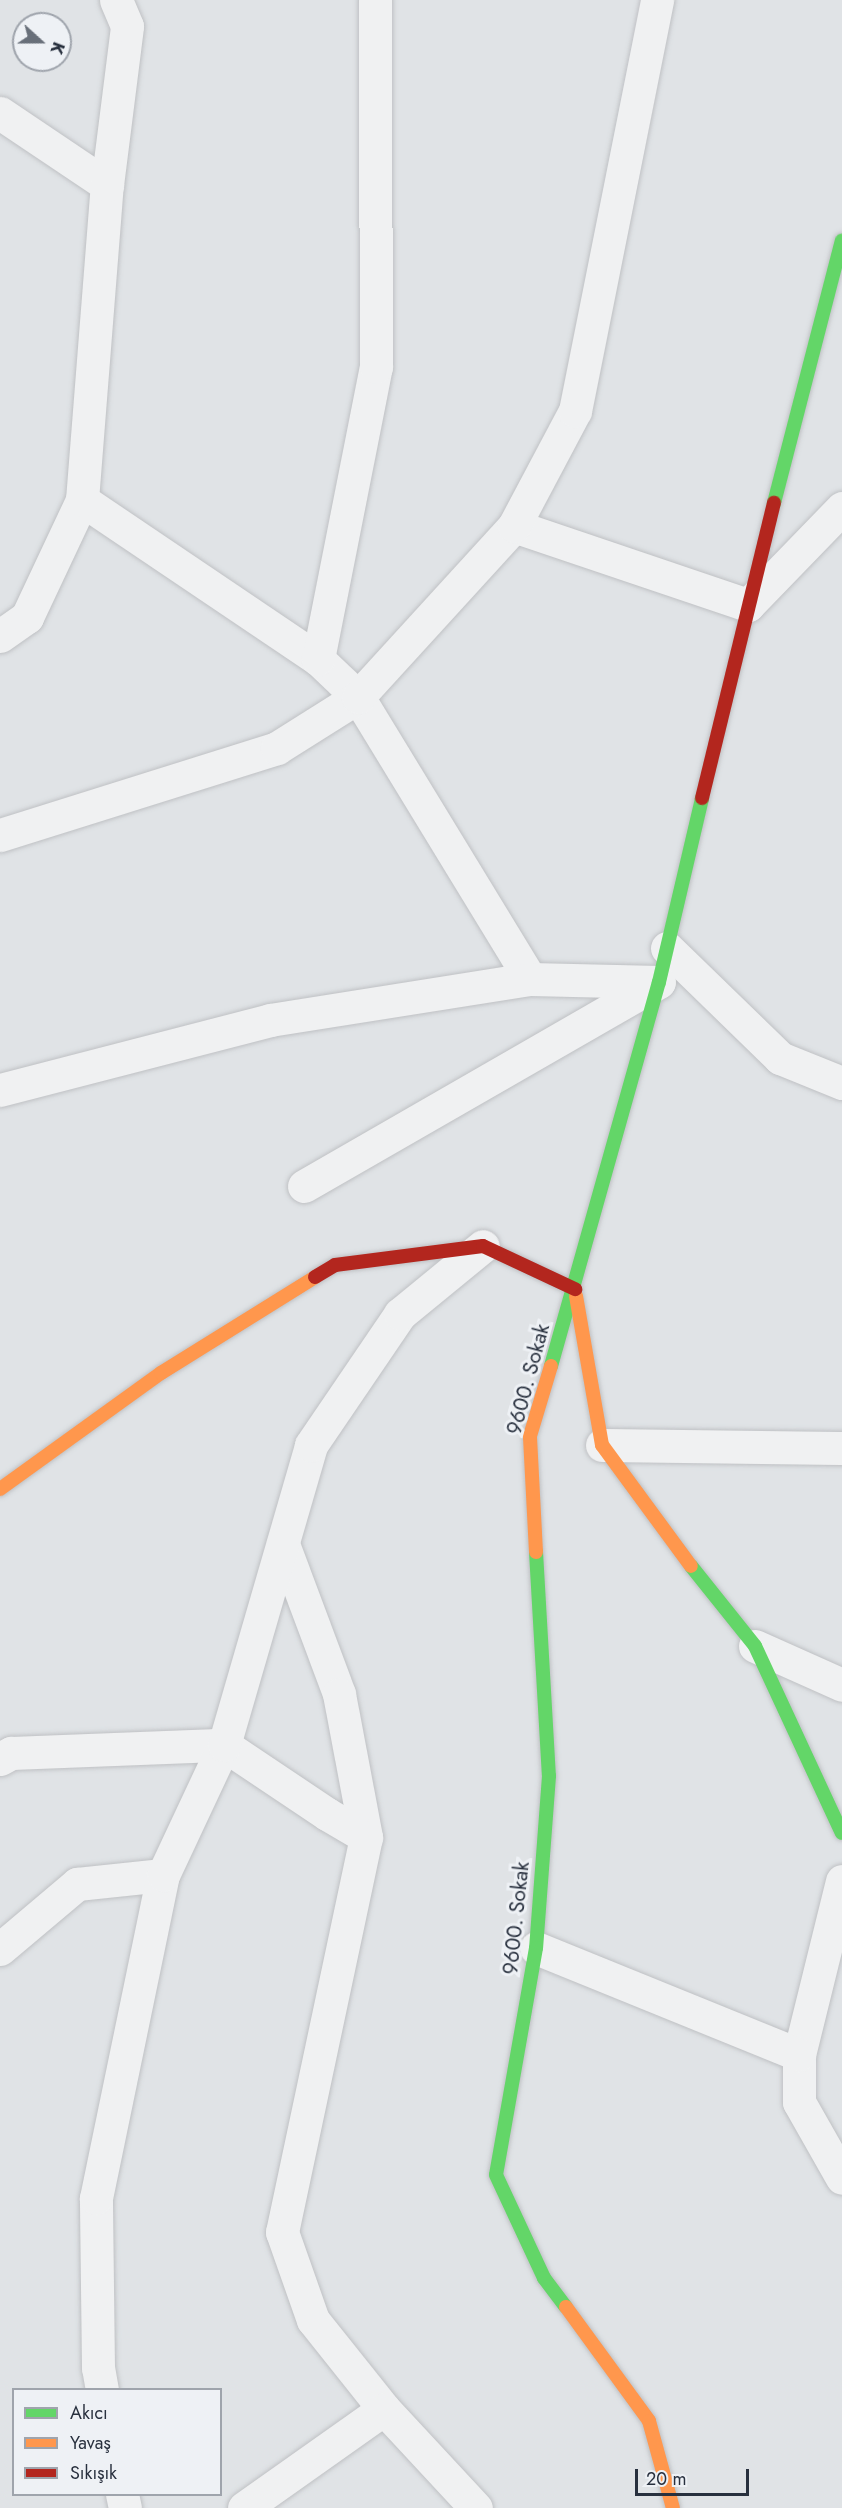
<!DOCTYPE html>
<html>
<head>
<meta charset="utf-8">
<style>
  body { margin:0 }
  #map { position:relative; width:842px; height:2508px; overflow:hidden; background:#e0e3e6; font-family:Jost,sans-serif }
  div>[style] { position:absolute }
  .roads { filter:drop-shadow(0 0 2px #bfc1c4) drop-shadow(0 0 2px #bfc1c4) }
  .street>* { height:33px; margin:-16.5px; padding:0 16.5px; transform-origin:16.5px; border-radius:16.5px; background:#f0f1f2 }
  .fast>* { height:14px; margin:-7px; padding:0 7px; transform-origin:7px; border-radius:7px; background:#63d668 }
  .slow>* { height:14px; margin:-7px; padding:0 7px; transform-origin:7px; border-radius:7px; background:#ff974d }
  .jam>* { height:14px; margin:-7px; padding:0 7px; transform-origin:7px; border-radius:7px; background:#b3261e }
  span { translate:-50% -50%; white-space:nowrap; text-align:center; line-height:1.15; -webkit-text-stroke:6px #eef1f5; paint-order:stroke }
  .street-label { font-size:21px; color:#28303e }
  .legend { position:absolute; left:12px; top:2388px; width:210px; height:108px; box-sizing:border-box; background:#eef1f5; border:2px solid #9fa4ac; margin:0; padding:8px 10px; list-style:none; font-size:18px; color:#28303e }
  .legend li { display:flex; align-items:center; gap:12px; height:30px }
  .legend b { width:30px; border:2px solid #9fa4ac }
  .north { position:absolute; left:12px; top:12px; width:60px; height:60px; box-sizing:border-box; background:#eef1f5; border:2px solid #9fa4ac; border-radius:50%; rotate:111deg; font-size:16px; font-weight:700; line-height:24px; text-align:center; color:#28303e }
  .north::after { content:''; display:block; margin:auto; width:21px; height:27px; background:#686f79; clip-path:polygon(50% 0,100% 100%,50% 72%,0 100%) }
  .scale { position:absolute; left:635px; top:2469px; width:114px; height:27px; box-sizing:border-box; border:3px solid #28303e; border-top:0; padding-left:8px; font-size:18px; line-height:21px; white-space:nowrap; color:#28303e; -webkit-text-stroke:4px #eef1f5; paint-order:stroke }
</style>
</head>
<body>
<div id="map">
  <div class="roads">
    <div class="street">
      <div style="left:0;top:113px;width:129px;rotate:33.9deg"></div>
      <div style="left:82px;top:500px;width:285px;rotate:34deg"></div>
      <div style="left:318px;top:659px;width:55px;rotate:43.5deg"></div>
      <div style="left:358px;top:697px;width:330px;rotate:58.6deg"></div>
      <div style="left:514px;top:526px;width:247px;rotate:18.7deg"></div>
      <div style="left:748px;top:605px;width:135px;rotate:-45.9deg"></div>
      <div style="left:0;top:636px;width:33px;rotate:-35deg"></div>
      <div style="left:27px;top:617px;width:129px;rotate:-64.8deg"></div>
      <div style="left:82px;top:500px;width:316px;rotate:-85.5deg"></div>
      <div style="left:107px;top:185px;width:160px;rotate:-82.8deg"></div>
      <div style="left:127px;top:26px;width:28px;rotate:-113deg"></div>
      <div style="left:318px;top:659px;width:298px;rotate:-78.8deg"></div>
      <div style="left:376px;top:367px;width:367px;rotate:-90.2deg"></div>
      <div style="left:0;top:835px;width:290px;rotate:-17.4deg"></div>
      <div style="left:277px;top:748px;width:96px;rotate:-32.2deg"></div>
      <div style="left:358px;top:697px;width:231px;rotate:-47.6deg"></div>
      <div style="left:514px;top:526px;width:130px;rotate:-62.1deg"></div>
      <div style="left:575px;top:411px;width:419px;rotate:-78.7deg"></div>
      <div style="left:667px;top:948px;width:158px;rotate:44.2deg"></div>
      <div style="left:780px;top:1058px;width:67px;rotate:22deg"></div>
      <div style="left:0;top:1090px;width:279px;rotate:-14.5deg"></div>
      <div style="left:270px;top:1020px;width:263px;rotate:-9deg"></div>
      <div style="left:530px;top:979px;width:129px;rotate:1.3deg"></div>
      <div style="left:304px;top:1186px;width:409px;rotate:-29.9deg"></div>
      <div style="left:602px;top:1445px;width:240px;rotate:0.7deg"></div>
      <div style="left:283px;top:1544px;width:160px;rotate:69.5deg"></div>
      <div style="left:339px;top:1694px;width:146px;rotate:79.3deg"></div>
      <div style="left:755px;top:1646px;width:95px;rotate:24.1deg"></div>
      <div style="left:0;top:1759px;width:13px;rotate:-29deg"></div>
      <div style="left:11px;top:1753px;width:213px;rotate:-2.2deg"></div>
      <div style="left:224px;top:1745px;width:124px;rotate:33.8deg"></div>
      <div style="left:327px;top:1814px;width:45px;rotate:30.5deg"></div>
      <div style="left:366px;top:1837px;width:404px;rotate:102deg"></div>
      <div style="left:282px;top:2232px;width:93px;rotate:70.6deg"></div>
      <div style="left:313px;top:2320px;width:114px;rotate:51.4deg"></div>
      <div style="left:384px;top:2409px;width:135px;rotate:47.1deg"></div>
      <div style="left:842px;top:1881px;width:179px;rotate:103.9deg"></div>
      <div style="left:799px;top:2055px;width:47px;rotate:90deg"></div>
      <div style="left:799px;top:2102px;width:87px;rotate:60.5deg"></div>
      <div style="left:536px;top:1948px;width:284px;rotate:22.1deg"></div>
      <div style="left:0;top:1949px;width:101px;rotate:-40.2deg"></div>
      <div style="left:77px;top:1884px;width:86px;rotate:-6deg"></div>
      <div style="left:102px;top:2390px;width:22px;rotate:-100deg"></div>
      <div style="left:98px;top:2368px;width:170px;rotate:-90.7deg"></div>
      <div style="left:96px;top:2198px;width:330px;rotate:-78.3deg"></div>
      <div style="left:163px;top:1875px;width:144px;rotate:-64.9deg"></div>
      <div style="left:224px;top:1745px;width:312px;rotate:-73.8deg"></div>
      <div style="left:311px;top:1445px;width:158px;rotate:-55.8deg"></div>
      <div style="left:400px;top:1314px;width:107px;rotate:-39.3deg"></div>
      <div style="left:122px;top:2494px;width:14px;rotate:78deg"></div>
      <div style="left:244px;top:2508px;width:171px;rotate:-35.3deg"></div>
    </div>
    <div class="fast">
      <div style="left:774px;top:503px;width:271px;rotate:-75.5deg"></div>
      <div style="left:551px;top:1366px;width:399px;rotate:-74.3deg"></div>
      <div style="left:659px;top:982px;width:189px;rotate:-76.8deg"></div>
      <div style="left:536px;top:1552px;width:224px;rotate:86.7deg"></div>
      <div style="left:549px;top:1776px;width:172px;rotate:94.3deg"></div>
      <div style="left:536px;top:1948px;width:230px;rotate:100deg"></div>
      <div style="left:496px;top:2175px;width:114px;rotate:65deg"></div>
      <div style="left:544px;top:2278px;width:36px;rotate:53deg"></div>
      <div style="left:691px;top:1566px;width:102px;rotate:51.3deg"></div>
      <div style="left:755px;top:1646px;width:206px;rotate:65.1deg"></div>
    </div>
    <div class="slow">
      <div style="left:576px;top:1296px;width:151px;rotate:80.1deg"></div>
      <div style="left:602px;top:1445px;width:150px;rotate:53.7deg"></div>
      <div style="left:0;top:1489px;width:198px;rotate:-35.8deg"></div>
      <div style="left:161px;top:1373px;width:181px;rotate:-31.9deg"></div>
      <div style="left:536px;top:1552px;width:116px;rotate:-93deg"></div>
      <div style="left:530px;top:1436px;width:73px;rotate:-73.3deg"></div>
      <div style="left:566px;top:2307px;width:141px;rotate:53.9deg"></div>
      <div style="left:649px;top:2421px;width:90px;rotate:74.6deg"></div>
    </div>
    <div class="jam">
      <div style="left:702px;top:798px;width:304px;rotate:-76.3deg"></div>
      <div style="left:315px;top:1277px;width:23px;rotate:-31deg"></div>
      <div style="left:335px;top:1265px;width:149px;rotate:-7.3deg"></div>
      <div style="left:483px;top:1246px;width:102px;rotate:25.1deg"></div>
    </div>
  </div>
  <div class="street-label">
    <span style="left:528px;top:1379px;rotate:-75deg">9600. Sokak</span>
    <span style="left:516px;top:1918px;rotate:-84deg">9600. Sokak</span>
  </div>
  <ul class="legend">
  <li><b style="height:8px;background:#63d668"></b>Akıcı</li>
  <li><b style="height:8px;background:#ff974d"></b>Yavaş</li>
  <li><b style="height:8px;background:#b3261e"></b>Sıkışık</li>
  </ul>
  <div class="north">K</div>
  <div class="scale">20 m</div>
</div>
</body>
</html>
